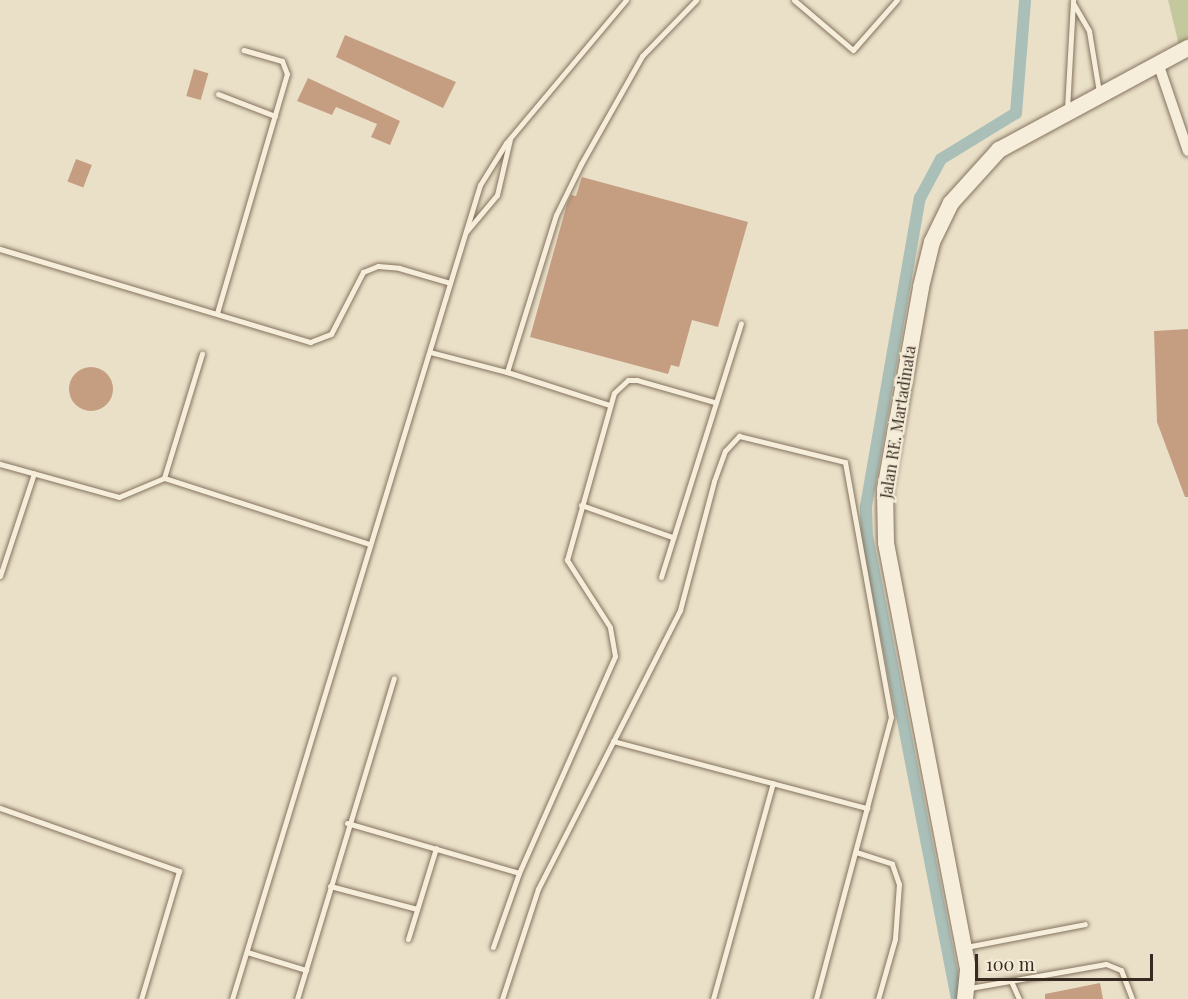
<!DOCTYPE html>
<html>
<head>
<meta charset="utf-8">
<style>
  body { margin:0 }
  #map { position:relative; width:1188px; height:999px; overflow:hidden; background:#eae0c8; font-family:"Playfair Display",serif }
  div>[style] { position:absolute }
  .green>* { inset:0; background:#c3c89d }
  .canal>* { height:12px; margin:-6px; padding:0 6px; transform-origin:6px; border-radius:6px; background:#a9bfb8 }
  .building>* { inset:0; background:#c59e82; transform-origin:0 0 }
  .round { border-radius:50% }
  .roads { filter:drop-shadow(0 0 2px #85735f) drop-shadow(0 0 2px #85735f) }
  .lane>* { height:5px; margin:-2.5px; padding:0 2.5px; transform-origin:2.5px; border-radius:2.5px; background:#f6eedb }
  .street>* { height:10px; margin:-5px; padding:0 5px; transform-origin:5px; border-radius:5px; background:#f6eedb }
  .secondary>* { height:16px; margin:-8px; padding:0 8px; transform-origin:8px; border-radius:8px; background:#f6eedb }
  span { translate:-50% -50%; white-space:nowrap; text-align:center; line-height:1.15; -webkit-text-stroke:5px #f3ebd7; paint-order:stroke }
  .street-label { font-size:16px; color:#372b21 }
  .scale { position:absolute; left:975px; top:954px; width:178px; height:27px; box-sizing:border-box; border:3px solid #372b21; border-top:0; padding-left:8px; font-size:18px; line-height:21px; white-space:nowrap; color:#372b21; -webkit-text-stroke:4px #f3ebd7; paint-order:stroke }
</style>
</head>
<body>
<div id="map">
  <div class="green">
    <div style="clip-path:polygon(1168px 0,1188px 0,1188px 40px,1179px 45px)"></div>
  </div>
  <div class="canal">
    <div style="left:957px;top:999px;width:470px;rotate:-101deg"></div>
    <div style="left:867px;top:538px;width:32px;rotate:-92deg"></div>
    <div style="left:866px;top:506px;width:313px;rotate:-80.1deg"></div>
    <div style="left:920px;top:198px;width:44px;rotate:-61.7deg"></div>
    <div style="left:941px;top:159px;width:88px;rotate:-31.5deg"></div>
    <div style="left:1016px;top:113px;width:113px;rotate:-85.4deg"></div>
  </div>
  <div class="building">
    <div style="clip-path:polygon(345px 35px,456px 82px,443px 108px,336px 57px)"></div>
    <div style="left:194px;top:69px;width:15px;height:28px;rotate:16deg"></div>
    <div style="clip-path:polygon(308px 78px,400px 121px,390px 145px,371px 137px,377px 124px,336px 107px,332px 115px,297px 101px)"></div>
    <div style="left:76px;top:159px;width:17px;height:24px;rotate:21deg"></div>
    <div style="clip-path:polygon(582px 177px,748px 222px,718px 327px,692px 320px,679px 367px,671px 365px,668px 374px,530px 337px,567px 204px,571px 195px,576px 196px)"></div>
    <div style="clip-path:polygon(1188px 329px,1188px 497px,1185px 497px,1157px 422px,1154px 331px)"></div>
    <div class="round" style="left:69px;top:367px;width:44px;height:44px"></div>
    <div style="clip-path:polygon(1100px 983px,1103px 999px,1045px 999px,1045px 994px)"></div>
  </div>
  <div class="roads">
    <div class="lane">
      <div style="left:794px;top:0;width:77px;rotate:40.3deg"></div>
      <div style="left:853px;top:50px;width:67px;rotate:-48.7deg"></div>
      <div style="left:1073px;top:3px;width:32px;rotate:60deg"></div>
      <div style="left:1089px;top:31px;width:62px;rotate:80.7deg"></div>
      <div style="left:218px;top:94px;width:61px;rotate:21.1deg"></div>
      <div style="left:1067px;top:109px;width:109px;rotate:-86.8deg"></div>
      <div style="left:466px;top:232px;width:48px;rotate:-50deg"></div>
      <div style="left:497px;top:195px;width:57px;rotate:-76.9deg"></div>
      <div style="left:0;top:249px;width:324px;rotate:16.7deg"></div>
      <div style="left:310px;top:342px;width:22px;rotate:-21deg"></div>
      <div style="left:331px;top:334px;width:70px;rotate:-62.7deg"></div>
      <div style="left:363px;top:272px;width:16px;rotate:-22deg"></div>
      <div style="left:378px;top:266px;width:21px;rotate:5deg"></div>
      <div style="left:399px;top:268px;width:53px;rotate:16.4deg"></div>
      <div style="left:217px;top:313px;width:249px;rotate:-73.7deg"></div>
      <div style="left:287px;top:74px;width:14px;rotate:-111deg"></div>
      <div style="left:282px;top:61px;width:40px;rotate:-164deg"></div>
      <div style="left:430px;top:352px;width:80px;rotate:14.6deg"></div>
      <div style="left:507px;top:372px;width:164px;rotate:-72.7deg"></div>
      <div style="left:556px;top:215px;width:57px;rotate:-63.9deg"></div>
      <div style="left:581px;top:164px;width:124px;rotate:-60.5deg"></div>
      <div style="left:642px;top:56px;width:78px;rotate:-46deg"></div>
      <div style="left:507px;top:372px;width:108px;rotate:17.8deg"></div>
      <div style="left:0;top:464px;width:123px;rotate:15.5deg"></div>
      <div style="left:119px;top:497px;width:49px;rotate:-22.9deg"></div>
      <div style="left:164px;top:478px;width:216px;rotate:17.8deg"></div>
      <div style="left:164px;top:478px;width:130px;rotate:-73deg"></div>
      <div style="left:581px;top:505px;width:96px;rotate:19.4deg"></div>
      <div style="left:0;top:576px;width:108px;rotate:-71.7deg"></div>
      <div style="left:661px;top:577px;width:266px;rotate:-72.5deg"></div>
      <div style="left:613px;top:741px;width:263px;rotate:14.8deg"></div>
      <div style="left:0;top:808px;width:190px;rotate:19.4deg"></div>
      <div style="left:179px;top:871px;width:134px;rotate:106.5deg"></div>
      <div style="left:347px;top:823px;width:179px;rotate:16.2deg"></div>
      <div style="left:519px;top:873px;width:237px;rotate:-66.1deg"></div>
      <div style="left:615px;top:656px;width:29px;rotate:-100deg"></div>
      <div style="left:610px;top:627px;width:80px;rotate:-122.7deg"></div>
      <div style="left:567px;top:560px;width:173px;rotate:-74.3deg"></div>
      <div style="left:614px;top:393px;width:19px;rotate:-43deg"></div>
      <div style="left:628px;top:380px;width:9px"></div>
      <div style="left:637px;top:380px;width:80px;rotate:15.9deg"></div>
      <div style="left:856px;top:852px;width:38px;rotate:18deg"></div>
      <div style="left:892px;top:864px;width:21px;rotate:71deg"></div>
      <div style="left:899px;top:884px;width:55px;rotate:94.2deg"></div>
      <div style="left:895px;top:939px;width:62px;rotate:105.8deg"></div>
      <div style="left:330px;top:886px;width:90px;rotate:14.8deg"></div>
      <div style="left:408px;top:939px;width:95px;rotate:-72.9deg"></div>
      <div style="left:493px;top:947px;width:78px;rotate:-70.6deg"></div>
      <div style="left:966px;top:947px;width:121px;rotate:-10.9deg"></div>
      <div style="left:247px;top:952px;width:62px;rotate:17deg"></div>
      <div style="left:1011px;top:981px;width:20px;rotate:66deg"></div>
      <div style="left:970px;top:988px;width:138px;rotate:-10deg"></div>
      <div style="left:1106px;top:964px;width:16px;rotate:22deg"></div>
      <div style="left:1121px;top:970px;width:31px;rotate:69deg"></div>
      <div style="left:232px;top:999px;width:851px;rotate:-73.06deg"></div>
      <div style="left:480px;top:185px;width:49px;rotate:-58.2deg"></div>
      <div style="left:506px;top:143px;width:187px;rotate:-50deg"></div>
      <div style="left:297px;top:999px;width:335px;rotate:-73.2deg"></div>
      <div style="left:502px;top:999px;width:116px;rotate:-71.9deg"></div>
      <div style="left:538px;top:889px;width:313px;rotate:-63deg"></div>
      <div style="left:680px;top:610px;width:133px;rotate:-75.2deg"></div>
      <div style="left:714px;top:481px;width:32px;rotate:-70deg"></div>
      <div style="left:725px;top:451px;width:21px;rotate:-47deg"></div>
      <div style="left:739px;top:436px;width:109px;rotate:13.8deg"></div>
      <div style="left:845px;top:462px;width:259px;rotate:79.8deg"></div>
      <div style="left:891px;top:717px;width:292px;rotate:104.9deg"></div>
      <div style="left:713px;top:999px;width:224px;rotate:-74.5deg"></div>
    </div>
    <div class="street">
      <div style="left:1158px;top:63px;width:93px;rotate:71.2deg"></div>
    </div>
    <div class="secondary">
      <div style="left:965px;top:999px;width:30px;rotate:-84deg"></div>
      <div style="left:968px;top:969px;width:434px;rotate:-100.9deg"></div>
      <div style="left:886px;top:543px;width:53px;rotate:-91.1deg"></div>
      <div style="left:885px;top:490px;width:206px;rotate:-79.9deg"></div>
      <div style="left:921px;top:287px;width:46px;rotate:-76.3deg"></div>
      <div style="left:932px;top:242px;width:43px;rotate:-64deg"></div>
      <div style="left:951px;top:203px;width:72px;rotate:-47.8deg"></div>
      <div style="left:999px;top:150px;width:215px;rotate:-28.4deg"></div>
    </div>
  </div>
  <div class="street-label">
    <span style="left:898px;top:422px;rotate:-81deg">Jalan RE. Martadinata</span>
  </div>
  <div class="scale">100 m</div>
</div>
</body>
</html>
